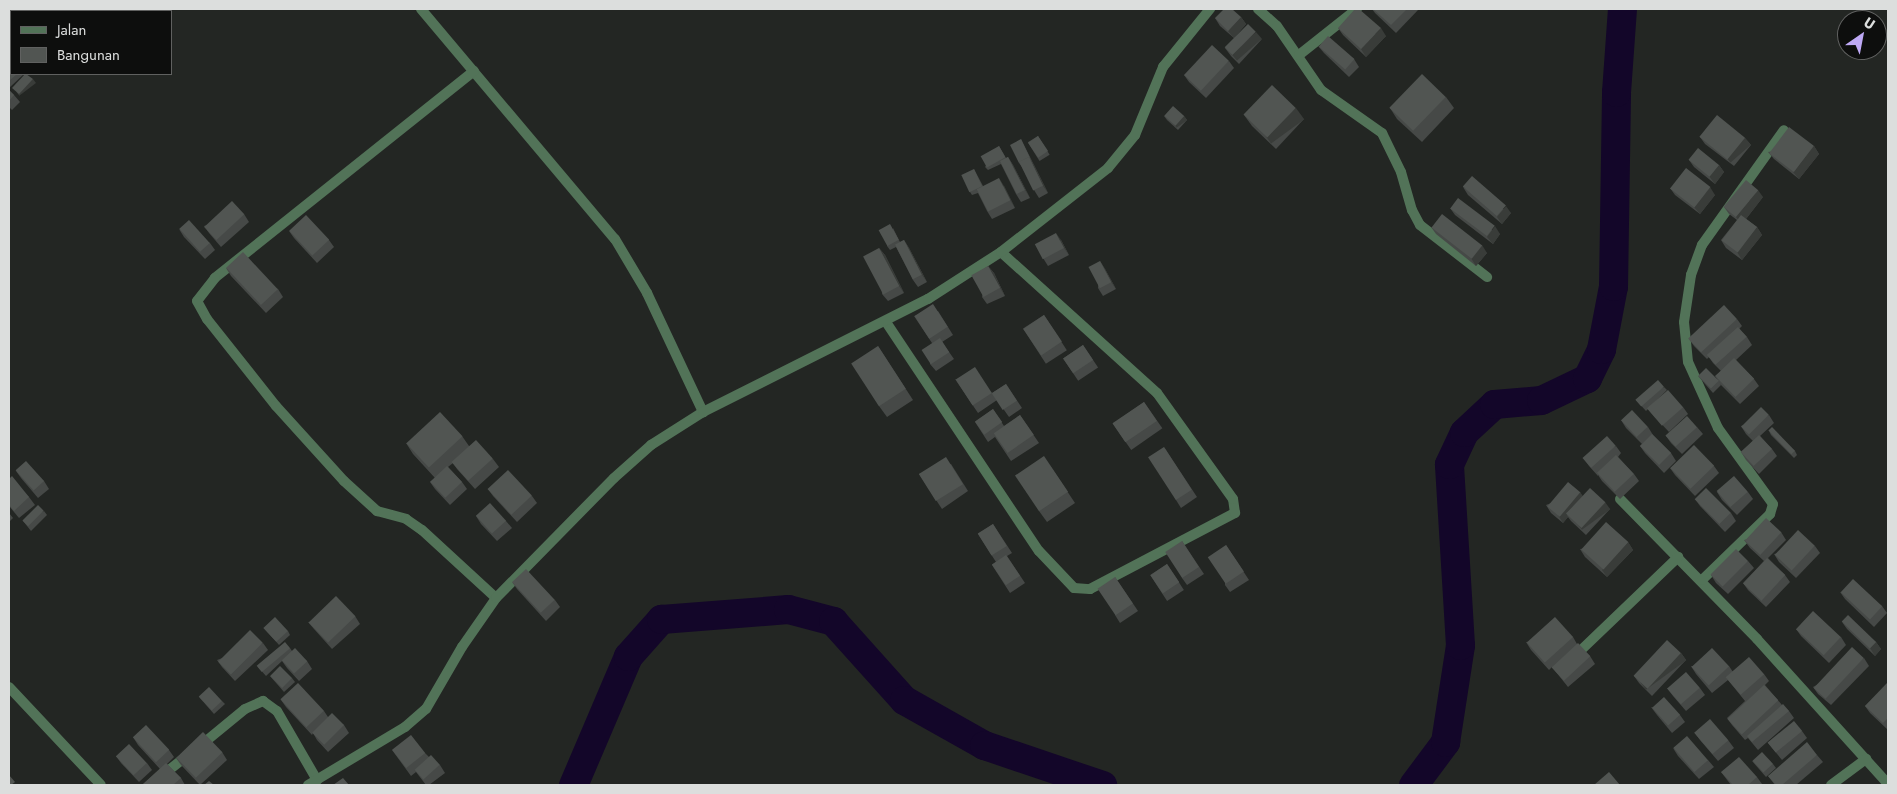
<!DOCTYPE html>
<html>
<head>
<meta charset="utf-8">
<style>
  body { margin:0 }
  #map { position:relative; width:1897px; height:794px; overflow:hidden; background:#232623; font-family:Jost,sans-serif }
  div>[style] { position:absolute }
  .river>* { height:29px; margin:-14.5px; padding:0 14.5px; transform-origin:14.5px; border-radius:14.5px; background:#130629 }
  .street>* { height:10px; margin:-5px; padding:0 5px; transform-origin:5px; border-radius:5px; background:#527358 }
  .wall>* { inset:0; background:#464947; transform-origin:0 0 }
  .shaded-wall>* { inset:0; background:#393c39; transform-origin:0 0 }
  .building>* { inset:0; background:#515552; transform-origin:0 0 }
  span { translate:-50% -50%; white-space:nowrap; text-align:center; line-height:1.15; -webkit-text-stroke:4px #0d0e0d; paint-order:stroke }
  .frame { position:absolute; inset:0; border:10px solid #dcdedd; pointer-events:none }
  .legend { position:absolute; left:10px; top:10px; width:162px; height:65px; box-sizing:border-box; background:#0d0e0d; border:1px solid #606160; margin:0; padding:6px 9px; list-style:none; font-size:15px; color:#dcdedd }
  .legend li { display:flex; align-items:center; gap:10px; height:25px }
  .legend b { width:25px; border:1px solid #606160 }
  .north { position:absolute; left:1837px; top:10px; width:50px; height:50px; box-sizing:border-box; background:#0d0e0d; border:1px solid #606160; border-radius:50%; rotate:33deg; font-size:14px; font-weight:700; line-height:20px; text-align:center; color:#dcdedd }
  .north::after { content:''; display:block; margin:auto; width:18px; height:22px; background:#bea9f5; clip-path:polygon(50% 0,100% 100%,50% 72%,0 100%) }
</style>
</head>
<body>
<div id="map">
  <div class="river">
    <div style="left:573px;top:785px;width:140px;rotate:-66.9deg"></div>
    <div style="left:628px;top:656px;width:50px;rotate:-48.3deg"></div>
    <div style="left:661px;top:619px;width:127px;rotate:-4.5deg"></div>
    <div style="left:788px;top:609px;width:47px;rotate:14.9deg"></div>
    <div style="left:833px;top:621px;width:106px;rotate:48.1deg"></div>
    <div style="left:904px;top:700px;width:92px;rotate:29.4deg"></div>
    <div style="left:984px;top:745px;width:125px;rotate:18.7deg"></div>
    <div style="left:1413px;top:785px;width:54px;rotate:-53.3deg"></div>
    <div style="left:1445px;top:742px;width:98px;rotate:-81.2deg"></div>
    <div style="left:1460px;top:645px;width:181px;rotate:-93.5deg"></div>
    <div style="left:1449px;top:464px;width:35px;rotate:-65deg"></div>
    <div style="left:1464px;top:432px;width:41px;rotate:-43deg"></div>
    <div style="left:1494px;top:404px;width:47px;rotate:-4.9deg"></div>
    <div style="left:1541px;top:400px;width:51px;rotate:-25.6deg"></div>
    <div style="left:1587px;top:378px;width:32px;rotate:-64deg"></div>
    <div style="left:1601px;top:349px;width:64px;rotate:-79.2deg"></div>
    <div style="left:1613px;top:286px;width:194px;rotate:-89.1deg"></div>
    <div style="left:1616px;top:92px;width:83px;rotate:-85.9deg"></div>
  </div>
  <div class="street">
    <div style="left:421px;top:9px;width:301px;rotate:49.9deg"></div>
    <div style="left:615px;top:239px;width:63px;rotate:59.3deg"></div>
    <div style="left:647px;top:293px;width:132px;rotate:64.8deg"></div>
    <div style="left:1258px;top:9px;width:25px;rotate:42deg"></div>
    <div style="left:1277px;top:26px;width:78px;rotate:55.5deg"></div>
    <div style="left:1321px;top:90px;width:75px;rotate:35.2deg"></div>
    <div style="left:1382px;top:133px;width:43px;rotate:64deg"></div>
    <div style="left:1401px;top:172px;width:40px;rotate:74deg"></div>
    <div style="left:1412px;top:210px;width:17px;rotate:62deg"></div>
    <div style="left:1420px;top:225px;width:85px;rotate:37.8deg"></div>
    <div style="left:9px;top:11px;width:3px;rotate:-45deg"></div>
    <div style="left:1299px;top:55px;width:74px;rotate:-38.4deg"></div>
    <div style="left:474px;top:71px;width:332px;rotate:141.4deg"></div>
    <div style="left:215px;top:278px;width:29px;rotate:128deg"></div>
    <div style="left:197px;top:301px;width:21px;rotate:61deg"></div>
    <div style="left:207px;top:319px;width:111px;rotate:51.6deg"></div>
    <div style="left:276px;top:406px;width:101px;rotate:47.8deg"></div>
    <div style="left:344px;top:481px;width:45px;rotate:42.3deg"></div>
    <div style="left:377px;top:511px;width:30px;rotate:15deg"></div>
    <div style="left:406px;top:519px;width:19px;rotate:35deg"></div>
    <div style="left:422px;top:530px;width:100px;rotate:42.6deg"></div>
    <div style="left:886px;top:322px;width:275px;rotate:56.3deg"></div>
    <div style="left:1039px;top:551px;width:51px;rotate:46.6deg"></div>
    <div style="left:1074px;top:588px;width:16px;rotate:4deg"></div>
    <div style="left:1090px;top:589px;width:164px;rotate:-27.7deg"></div>
    <div style="left:1235px;top:513px;width:14px;rotate:-98deg"></div>
    <div style="left:1233px;top:499px;width:130px;rotate:-125.6deg"></div>
    <div style="left:1157px;top:393px;width:210px;rotate:-137.9deg"></div>
    <div style="left:1620px;top:499px;width:196px;rotate:45.6deg"></div>
    <div style="left:1757px;top:639px;width:195px;rotate:47.9deg"></div>
    <div style="left:1702px;top:580px;width:95px;rotate:-44.1deg"></div>
    <div style="left:1770px;top:514px;width:10px;rotate:-73deg"></div>
    <div style="left:1773px;top:504px;width:94px;rotate:-125.9deg"></div>
    <div style="left:1718px;top:428px;width:72px;rotate:-114.4deg"></div>
    <div style="left:1688px;top:362px;width:40px;rotate:-95.7deg"></div>
    <div style="left:1684px;top:322px;width:48px;rotate:-81.5deg"></div>
    <div style="left:1691px;top:275px;width:32px;rotate:-70deg"></div>
    <div style="left:1702px;top:245px;width:141px;rotate:-54.5deg"></div>
    <div style="left:1578px;top:653px;width:139px;rotate:-43.8deg"></div>
    <div style="left:9px;top:687px;width:134px;rotate:46.8deg"></div>
    <div style="left:200px;top:746px;width:58px;rotate:-39.4deg"></div>
    <div style="left:245px;top:709px;width:20px;rotate:-24deg"></div>
    <div style="left:263px;top:701px;width:17px;rotate:36deg"></div>
    <div style="left:277px;top:711px;width:80px;rotate:59.9deg"></div>
    <div style="left:150px;top:785px;width:48px;rotate:-38.3deg"></div>
    <div style="left:308px;top:785px;width:113px;rotate:-30.9deg"></div>
    <div style="left:405px;top:727px;width:28px;rotate:-41deg"></div>
    <div style="left:426px;top:709px;width:72px;rotate:-59.9deg"></div>
    <div style="left:462px;top:647px;width:60px;rotate:-55.2deg"></div>
    <div style="left:496px;top:598px;width:168px;rotate:-45.5deg"></div>
    <div style="left:614px;top:478px;width:50px;rotate:-41.7deg"></div>
    <div style="left:651px;top:445px;width:62px;rotate:-32.4deg"></div>
    <div style="left:703px;top:412px;width:252px;rotate:-26.7deg"></div>
    <div style="left:928px;top:299px;width:87px;rotate:-32.8deg"></div>
    <div style="left:1001px;top:252px;width:136px;rotate:-38.1deg"></div>
    <div style="left:1108px;top:168px;width:43px;rotate:-50.7deg"></div>
    <div style="left:1135px;top:135px;width:74px;rotate:-67.6deg"></div>
    <div style="left:1163px;top:67px;width:75px;rotate:-51deg"></div>
    <div style="left:1831px;top:785px;width:44px;rotate:-36.6deg"></div>
  </div>
  <div class="wall">
    <div style="clip-path:polygon(65px 9px,71px 9px,68px 11px)"></div>
    <div style="clip-path:polygon(1372px 9px,1419px 9px,1396px 33px,1375px 13px)"></div>
    <div style="clip-path:polygon(1241px 17px,1246px 24px,1234px 38px,1220px 26px,1215px 18px)"></div>
    <div style="clip-path:polygon(1338px 28px,1386px 36px,1366px 57px,1343px 35px)"></div>
    <div style="clip-path:polygon(1262px 39px,1239px 64px,1231px 56px,1225px 48px)"></div>
    <div style="clip-path:polygon(1318px 46px,1354px 59px,1359px 67px,1349px 77px,1324px 53px)"></div>
    <div style="clip-path:polygon(9px 52px,11px 55px,11px 63px,9px 65px)"></div>
    <div style="clip-path:polygon(1229px 61px,1234px 68px,1206px 98px,1189px 82px,1184px 75px)"></div>
    <div style="clip-path:polygon(9px 66px,11px 74px,24px 74px,9px 88px)"></div>
    <div style="clip-path:polygon(9px 90px,14px 95px,20px 102px,12px 110px,9px 107px)"></div>
    <div style="clip-path:polygon(1446px 97px,1454px 108px,1422px 142px,1397px 119px,1390px 108px)"></div>
    <div style="clip-path:polygon(1244px 115px,1304px 119px,1276px 149px,1252px 126px)"></div>
    <div style="clip-path:polygon(1164px 116px,1184px 116px,1187px 120px,1178px 130px,1167px 120px)"></div>
    <div style="left:1038px;top:136px;width:22px;height:12px;rotate:58deg"></div>
    <div style="clip-path:polygon(1700px 137px,1745px 138px,1751px 145px,1734px 166px,1705px 144px)"></div>
    <div style="clip-path:polygon(1021px 139px,1048px 193px,1039px 198px,1034px 190px,1022px 167px,1019px 163px)"></div>
    <div style="clip-path:polygon(999px 146px,1006px 158px,1008px 157px,1013px 165px,1030px 198px,1021px 202px,1016px 194px,1001px 164px,988px 170px,985px 167px)"></div>
    <div style="clip-path:polygon(1814px 146px,1819px 154px,1799px 179px,1774px 159px,1768px 152px)"></div>
    <div style="clip-path:polygon(1689px 160px,1719px 165px,1724px 172px,1715px 184px,1694px 167px)"></div>
    <div style="clip-path:polygon(974px 169px,983px 186px,1004px 186px,1015px 208px,992px 219px,987px 211px,978px 193px,972px 195px,970px 192px)"></div>
    <div style="clip-path:polygon(1463px 187px,1511px 213px,1502px 224px,1468px 195px)"></div>
    <div style="clip-path:polygon(1670px 188px,1715px 195px,1700px 214px,1675px 195px)"></div>
    <div style="clip-path:polygon(1763px 197px,1746px 219px,1757px 227px,1762px 235px,1742px 260px,1726px 248px,1721px 240px,1737px 220px,1729px 214px,1724px 207px)"></div>
    <div style="clip-path:polygon(1450px 208px,1500px 234px,1493px 244px,1455px 215px)"></div>
    <div style="clip-path:polygon(244px 214px,249px 222px,221px 247px,209px 233px,204px 226px)"></div>
    <div style="clip-path:polygon(1431px 227px,1487px 253px,1476px 266px,1436px 234px)"></div>
    <div style="clip-path:polygon(893px 228px,900px 242px,904px 240px,909px 248px,927px 282px,918px 287px,913px 280px,896px 247px,890px 250px,887px 246px)"></div>
    <div style="clip-path:polygon(179px 229px,210px 243px,215px 250px,205px 259px,184px 237px)"></div>
    <div style="clip-path:polygon(289px 231px,329px 240px,334px 247px,317px 263px,294px 238px)"></div>
    <div style="clip-path:polygon(1061px 240px,1069px 255px,1048px 266px,1043px 258px)"></div>
    <div style="clip-path:polygon(879px 248px,885px 255px,904px 293px,888px 301px,882px 294px)"></div>
    <div style="clip-path:polygon(1100px 261px,1105px 269px,1116px 289px,1103px 296px,1098px 288px)"></div>
    <div style="clip-path:polygon(988px 266px,994px 273px,1005px 296px,987px 304px,982px 297px)"></div>
    <div style="clip-path:polygon(226px 268px,278px 289px,283px 297px,266px 313px,231px 276px)"></div>
    <div style="clip-path:polygon(938px 311px,953px 335px,942px 342px,954px 359px,936px 371px,930px 364px,932px 343px,914px 316px)"></div>
    <div style="left:1044px;top:315px;width:42px;height:25px;rotate:57deg"></div>
    <div style="clip-path:polygon(1737px 319px,1742px 326px,1739px 329px,1747px 337px,1752px 345px,1736px 360px,1754px 379px,1759px 386px,1740px 404px,1720px 384px,1715px 376px,1721px 371px,1713px 363px,1709px 357px,1707px 359px,1694px 346px,1689px 339px)"></div>
    <div style="left:1083px;top:345px;width:27px;height:24px;rotate:56deg"></div>
    <div style="clip-path:polygon(878px 346px,913px 400px,887px 417px,879px 406px)"></div>
    <div style="clip-path:polygon(1698px 376px,1719px 381px,1721px 385px,1713px 393px)"></div>
    <div style="clip-path:polygon(955px 379px,992px 393px,1006px 384px,1022px 408px,1009px 417px,997px 400px,978px 413px)"></div>
    <div style="clip-path:polygon(1664px 387px,1667px 390px,1646px 411px,1636px 400px)"></div>
    <div style="left:1144px;top:402px;width:32px;height:38px;rotate:55deg"></div>
    <div style="clip-path:polygon(1683px 407px,1688px 414px,1669px 432px,1654px 416px,1648px 409px)"></div>
    <div style="clip-path:polygon(993px 409px,1004px 426px,1020px 415px,1039px 443px,1011px 461px,995px 437px,988px 442px,975px 422px)"></div>
    <div style="clip-path:polygon(1769px 415px,1774px 423px,1760px 436px,1772px 449px,1777px 456px,1759px 474px,1746px 460px,1741px 452px,1753px 441px,1746px 434px,1741px 426px)"></div>
    <div style="clip-path:polygon(1621px 420px,1648px 427px,1653px 435px,1671px 453px,1676px 461px,1664px 473px,1645px 453px,1640px 446px,1642px 444px,1626px 428px)"></div>
    <div style="clip-path:polygon(1697px 427px,1703px 434px,1682px 454px,1671px 443px,1666px 436px)"></div>
    <div style="clip-path:polygon(1769px 431px,1795px 451px,1797px 455px,1794px 458px,1771px 435px)"></div>
    <div style="clip-path:polygon(462px 436px,469px 446px,493px 459px,499px 467px,475px 489px,457px 469px,453px 463px,448px 467px,462px 482px,467px 489px,450px 505px,435px 489px,430px 482px,435px 478px,413px 454px,406px 443px)"></div>
    <div style="clip-path:polygon(1616px 446px,1621px 453px,1618px 457px,1634px 474px,1639px 481px,1620px 499px,1602px 481px,1598px 475px,1598px 476px,1589px 466px,1584px 459px)"></div>
    <div style="clip-path:polygon(1164px 447px,1197px 497px,1181px 508px,1176px 500px)"></div>
    <div style="clip-path:polygon(951px 464px,968px 491px,942px 509px,919px 474px)"></div>
    <div style="clip-path:polygon(1714px 466px,1719px 473px,1695px 496px,1675px 475px,1670px 468px)"></div>
    <div style="clip-path:polygon(1051px 467px,1075px 503px,1047px 522px,1039px 511px)"></div>
    <div style="clip-path:polygon(16px 471px,44px 481px,49px 489px,38px 498px,21px 478px)"></div>
    <div style="clip-path:polygon(9px 479px,29px 497px,35px 505px,19px 518px,9px 506px)"></div>
    <div style="clip-path:polygon(488px 489px,532px 496px,537px 503px,517px 522px,493px 496px)"></div>
    <div style="clip-path:polygon(1580px 492px,1582px 496px,1610px 509px,1586px 535px,1571px 521px,1568px 517px,1563px 523px,1551px 513px,1546px 505px)"></div>
    <div style="clip-path:polygon(1717px 492px,1748px 492px,1753px 499px,1737px 515px,1722px 500px)"></div>
    <div style="clip-path:polygon(1695px 499px,1731px 513px,1736px 521px,1725px 532px,1700px 506px)"></div>
    <div style="clip-path:polygon(44px 511px,47px 515px,31px 531px,23px 521px)"></div>
    <div style="clip-path:polygon(9px 513px,13px 518px,9px 522px)"></div>
    <div style="clip-path:polygon(476px 516px,506px 521px,512px 528px,497px 541px,481px 524px)"></div>
    <div style="clip-path:polygon(993px 524px,1012px 553px,1007px 556px,1025px 583px,1010px 593px,992px 565px,996px 562px,978px 534px)"></div>
    <div style="clip-path:polygon(1781px 532px,1786px 540px,1768px 558px,1785px 575px,1790px 582px,1766px 607px,1748px 590px,1743px 583px,1764px 561px,1750px 548px,1744px 540px)"></div>
    <div style="clip-path:polygon(1182px 541px,1204px 574px,1187px 585px,1182px 578px)"></div>
    <div style="clip-path:polygon(1628px 542px,1633px 550px,1607px 577px,1585px 557px,1580px 549px)"></div>
    <div style="clip-path:polygon(1226px 545px,1249px 580px,1230px 592px,1225px 585px)"></div>
    <div style="clip-path:polygon(1815px 546px,1820px 553px,1796px 578px,1779px 562px,1774px 554px)"></div>
    <div style="clip-path:polygon(1748px 561px,1754px 568px,1728px 594px,1716px 583px,1711px 575px)"></div>
    <div style="left:1167px;top:564px;width:31px;height:20px;rotate:57deg"></div>
    <div style="clip-path:polygon(1115px 577px,1138px 611px,1120px 623px,1115px 615px)"></div>
    <div style="clip-path:polygon(512px 582px,555px 600px,560px 607px,546px 621px,517px 589px)"></div>
    <div style="clip-path:polygon(1840px 592px,1882px 606px,1887px 613px,1874px 627px,1845px 599px)"></div>
    <div style="clip-path:polygon(355px 616px,360px 624px,332px 649px,314px 629px,308px 622px)"></div>
    <div style="clip-path:polygon(1842px 622px,1876px 642px,1881px 649px,1875px 656px,1847px 629px)"></div>
    <div style="clip-path:polygon(264px 628px,288px 631px,290px 635px,279px 645px)"></div>
    <div style="clip-path:polygon(1796px 629px,1841px 637px,1846px 645px,1829px 663px,1801px 636px)"></div>
    <div style="clip-path:polygon(1573px 637px,1577px 644px,1590px 656px,1595px 664px,1568px 687px,1552px 667px,1549px 670px,1531px 650px,1526px 642px)"></div>
    <div style="clip-path:polygon(263px 643px,268px 650px,235px 681px,222px 667px,217px 660px)"></div>
    <div style="clip-path:polygon(290px 648px,292px 651px,307px 661px,312px 669px,299px 681px,287px 668px,282px 661px,266px 676px,258px 667px)"></div>
    <div style="clip-path:polygon(1681px 653px,1686px 660px,1652px 696px,1639px 683px,1634px 676px)"></div>
    <div style="clip-path:polygon(1864px 658px,1869px 666px,1831px 705px,1818px 694px,1813px 687px)"></div>
    <div style="clip-path:polygon(1691px 666px,1729px 666px,1733px 672px,1764px 674px,1769px 681px,1765px 685px,1782px 705px,1789px 711px,1794px 718px,1758px 750px,1748px 738px,1745px 740px,1732px 725px,1727px 718px,1745px 701px,1728px 680px,1712px 693px,1696px 674px)"></div>
    <div style="clip-path:polygon(270px 676px,292px 678px,295px 682px,284px 692px)"></div>
    <div style="clip-path:polygon(1888px 684px,1888px 730px,1870px 713px,1865px 706px)"></div>
    <div style="clip-path:polygon(1667px 688px,1700px 688px,1705px 695px,1686px 711px,1673px 696px)"></div>
    <div style="clip-path:polygon(199px 697px,222px 701px,225px 704px,214px 714px)"></div>
    <div style="clip-path:polygon(281px 700px,324px 711px,328px 717px,344px 725px,349px 733px,328px 752px,317px 740px,313px 733px,312px 735px,286px 707px)"></div>
    <div style="clip-path:polygon(1651px 707px,1680px 715px,1685px 722px,1672px 733px,1657px 715px)"></div>
    <div style="clip-path:polygon(1802px 731px,1807px 738px,1782px 760px,1768px 743px)"></div>
    <div style="clip-path:polygon(1695px 733px,1728px 740px,1734px 748px,1718px 761px,1700px 740px)"></div>
    <div style="clip-path:polygon(133px 737px,169px 750px,174px 757px,167px 764px,181px 778px,185px 785px,142px 785px,160px 769px,138px 745px)"></div>
    <div style="clip-path:polygon(1673px 748px,1708px 760px,1714px 767px,1699px 779px,1678px 756px)"></div>
    <div style="clip-path:polygon(392px 750px,425px 753px,429px 757px,440px 765px,445px 773px,429px 785px,426px 785px,416px 772px,411px 776px)"></div>
    <div style="clip-path:polygon(222px 752px,227px 760px,200px 785px,181px 765px,176px 758px)"></div>
    <div style="clip-path:polygon(1817px 755px,1823px 762px,1796px 785px,1775px 785px,1768px 776px)"></div>
    <div style="clip-path:polygon(116px 756px,147px 763px,152px 770px,139px 782px,121px 763px)"></div>
    <div style="clip-path:polygon(1752px 761px,1773px 764px,1776px 768px,1766px 777px)"></div>
    <div style="clip-path:polygon(1721px 772px,1757px 777px,1762px 784px,1761px 785px,1731px 785px)"></div>
  </div>
  <div class="shaded-wall">
    <div style="clip-path:polygon(1241px 17px,1246px 24px,1234px 38px,1228px 31px)"></div>
    <div style="clip-path:polygon(1381px 28px,1386px 36px,1366px 57px,1361px 49px)"></div>
    <div style="left:1256px;top:32px;width:9px;height:33px;rotate:49deg"></div>
    <div style="left:33px;top:79px;width:5px;height:21px;rotate:53deg"></div>
    <div style="left:1296px;top:108px;width:14px;height:41px;rotate:54deg"></div>
    <div style="left:1184px;top:116px;width:5px;height:13px;rotate:53deg"></div>
    <div style="left:1745px;top:138px;width:9px;height:27px;rotate:49deg"></div>
    <div style="clip-path:polygon(1814px 146px,1819px 154px,1799px 179px,1793px 172px)"></div>
    <div style="clip-path:polygon(1008px 157px,1013px 165px,1030px 198px,1025px 190px)"></div>
    <div style="clip-path:polygon(1029px 157px,1034px 165px,1048px 193px,1043px 186px)"></div>
    <div style="clip-path:polygon(1719px 165px,1724px 172px,1715px 184px,1709px 176px)"></div>
    <div style="clip-path:polygon(999px 178px,1004px 186px,1015px 208px,1010px 200px)"></div>
    <div style="clip-path:polygon(1710px 187px,1715px 195px,1700px 214px,1694px 207px)"></div>
    <div style="clip-path:polygon(1758px 190px,1763px 197px,1742px 224px,1736px 217px)"></div>
    <div style="clip-path:polygon(1506px 206px,1511px 213px,1502px 224px,1497px 217px)"></div>
    <div style="clip-path:polygon(1495px 226px,1500px 234px,1493px 244px,1487px 237px)"></div>
    <div style="clip-path:polygon(1757px 227px,1762px 235px,1742px 260px,1737px 252px)"></div>
    <div style="clip-path:polygon(1056px 233px,1061px 240px,1069px 255px,1064px 248px)"></div>
    <div style="clip-path:polygon(904px 240px,909px 248px,927px 282px,922px 275px)"></div>
    <div style="clip-path:polygon(1482px 245px,1487px 253px,1476px 266px,1471px 258px)"></div>
    <div style="clip-path:polygon(879px 248px,885px 255px,904px 293px,899px 286px)"></div>
    <div style="clip-path:polygon(1100px 261px,1105px 269px,1116px 289px,1111px 282px)"></div>
    <div style="clip-path:polygon(988px 266px,994px 273px,1005px 296px,1000px 288px)"></div>
    <div style="clip-path:polygon(1580px 492px,1585px 499px,1566px 513px,1568px 517px,1563px 523px,1558px 515px)"></div>
    <div style="left:1605px;top:502px;width:9px;height:35px;rotate:54deg"></div>
    <div style="clip-path:polygon(1628px 542px,1633px 550px,1607px 577px,1602px 570px)"></div>
    <div style="clip-path:polygon(1876px 642px,1881px 649px,1875px 656px,1870px 648px)"></div>
    <div style="left:1681px;top:653px;width:9px;height:50px;rotate:54deg"></div>
  </div>
  <div class="building">
    <div style="clip-path:polygon(71px 9px,80px 9px,77px 11px,69px 11px)"></div>
    <div style="clip-path:polygon(83px 9px,88px 9px,89px 10px,88px 11px,80px 11px)"></div>
    <div style="clip-path:polygon(1224px 9px,1232px 9px,1241px 17px,1228px 31px,1215px 18px)"></div>
    <div style="clip-path:polygon(1355px 9px,1359px 9px,1381px 28px,1361px 49px,1338px 28px)"></div>
    <div style="clip-path:polygon(1373px 9px,1407px 9px,1391px 25px)"></div>
    <div style="clip-path:polygon(11px 18px,11px 52px,9px 49px,9px 21px)"></div>
    <div style="left:1248px;top:24px;width:11px;height:33px;rotate:45deg"></div>
    <div style="left:1328px;top:36px;width:35px;height:14px;rotate:41deg"></div>
    <div style="left:1212px;top:45px;width:23px;height:41px;rotate:43deg"></div>
    <div style="clip-path:polygon(11px 64px,11px 74px,17px 74px,9px 81px,9px 66px)"></div>
    <div style="clip-path:polygon(25px 74px,26px 74px,33px 79px,19px 94px,12px 88px)"></div>
    <div style="left:1422px;top:74px;width:33px;height:47px;rotate:44deg"></div>
    <div style="left:1272px;top:85px;width:33px;height:41px;rotate:44deg"></div>
    <div style="clip-path:polygon(9px 90px,14px 95px,9px 101px)"></div>
    <div style="left:1173px;top:106px;width:15px;height:13px;rotate:42deg"></div>
    <div style="left:1717px;top:115px;width:36px;height:28px;rotate:39deg"></div>
    <div style="left:1789px;top:127px;width:31px;height:33px;rotate:37deg"></div>
    <div style="left:1038px;top:136px;width:18px;height:12px;rotate:56deg"></div>
    <div style="clip-path:polygon(1021px 139px,1030px 158px,1029px 157px,1019px 162px,1020px 163px,1019px 163px,1010px 145px)"></div>
    <div style="left:999px;top:146px;width:13px;height:21px;rotate:61deg"></div>
    <div style="left:1698px;top:148px;width:27px;height:15px;rotate:39deg"></div>
    <div style="left:1008px;top:157px;width:37px;height:9px;rotate:63deg"></div>
    <div style="left:1029px;top:157px;width:32px;height:11px;rotate:64deg"></div>
    <div style="left:1686px;top:168px;width:31px;height:26px;rotate:38deg"></div>
    <div style="left:974px;top:169px;width:19px;height:14px;rotate:65deg"></div>
    <div style="left:1472px;top:176px;width:45px;height:14px;rotate:41deg"></div>
    <div style="left:999px;top:178px;width:25px;height:25px;rotate:63deg"></div>
    <div style="left:1746px;top:180px;width:16px;height:35px;rotate:40deg"></div>
    <div style="left:1458px;top:198px;width:46px;height:13px;rotate:37deg"></div>
    <div style="left:232px;top:201px;width:18px;height:38px;rotate:47deg"></div>
    <div style="left:1442px;top:214px;width:51px;height:17px;rotate:38deg"></div>
    <div style="left:306px;top:215px;width:34px;height:23px;rotate:47deg"></div>
    <div style="left:1741px;top:215px;width:20px;height:32px;rotate:37deg"></div>
    <div style="left:189px;top:220px;width:31px;height:13px;rotate:48deg"></div>
    <div style="left:890px;top:224px;width:18px;height:13px;rotate:61deg"></div>
    <div style="left:1056px;top:233px;width:17px;height:24px;rotate:62deg"></div>
    <div style="left:904px;top:240px;width:39px;height:10px;rotate:63deg"></div>
    <div style="left:879px;top:248px;width:43px;height:18px;rotate:62deg"></div>
    <div style="left:243px;top:252px;width:51px;height:23px;rotate:47deg"></div>
    <div style="left:1100px;top:261px;width:24px;height:13px;rotate:62deg"></div>
    <div style="left:988px;top:266px;width:25px;height:19px;rotate:61deg"></div>
    <div style="left:933px;top:304px;width:27px;height:22px;rotate:57deg"></div>
    <div style="left:1724px;top:305px;width:19px;height:49px;rotate:47deg"></div>
    <div style="left:1044px;top:315px;width:32px;height:25px;rotate:56deg"></div>
    <div style="left:1738px;top:327px;width:13px;height:42px;rotate:48deg"></div>
    <div style="left:940px;top:338px;width:17px;height:22px;rotate:57deg"></div>
    <div style="left:1083px;top:345px;width:18px;height:24px;rotate:56deg"></div>
    <div style="left:878px;top:346px;width:51px;height:32px;rotate:57deg"></div>
    <div style="left:1734px;top:358px;width:29px;height:26px;rotate:46deg"></div>
    <div style="left:975px;top:367px;width:31px;height:23px;rotate:57deg"></div>
    <div style="left:1706px;top:368px;width:18px;height:11px;rotate:45deg"></div>
    <div style="left:1658px;top:380px;width:9px;height:30px;rotate:49deg"></div>
    <div style="left:1006px;top:384px;width:20px;height:17px;rotate:57deg"></div>
    <div style="left:1668px;top:390px;width:23px;height:28px;rotate:49deg"></div>
    <div style="left:1144px;top:402px;width:23px;height:38px;rotate:56deg"></div>
    <div style="left:1761px;top:407px;width:11px;height:28px;rotate:45deg"></div>
    <div style="left:993px;top:409px;width:16px;height:22px;rotate:55deg"></div>
    <div style="left:1632px;top:410px;width:23px;height:15px;rotate:47deg"></div>
    <div style="left:440px;top:412px;width:33px;height:46px;rotate:47deg"></div>
    <div style="left:1020px;top:415px;width:24px;height:32px;rotate:55deg"></div>
    <div style="left:1687px;top:416px;width:15px;height:29px;rotate:48deg"></div>
    <div style="left:1772px;top:427px;width:33px;height:5px;rotate:46deg"></div>
    <div style="left:1652px;top:434px;width:27px;height:17px;rotate:45deg"></div>
    <div style="left:1759px;top:435px;width:19px;height:25px;rotate:47deg"></div>
    <div style="left:1607px;top:436px;width:13px;height:33px;rotate:48deg"></div>
    <div style="left:476px;top:440px;width:25px;height:33px;rotate:48deg"></div>
    <div style="left:1694px;top:445px;width:29px;height:33px;rotate:46deg"></div>
    <div style="left:1164px;top:447px;width:51px;height:19px;rotate:57deg"></div>
    <div style="left:1616px;top:455px;width:26px;height:26px;rotate:47deg"></div>
    <div style="left:1044px;top:456px;width:43px;height:35px;rotate:56deg"></div>
    <div style="left:946px;top:457px;width:32px;height:32px;rotate:58deg"></div>
    <div style="left:26px;top:461px;width:27px;height:14px;rotate:48deg"></div>
    <div style="left:447px;top:466px;width:22px;height:23px;rotate:47deg"></div>
    <div style="left:508px;top:470px;width:35px;height:28px;rotate:47deg"></div>
    <div style="clip-path:polygon(12px 476px,29px 497px,14px 511px,9px 505px,9px 479px)"></div>
    <div style="left:1734px;top:476px;width:21px;height:23px;rotate:49deg"></div>
    <div style="left:1568px;top:482px;width:16px;height:32px;rotate:40deg"></div>
    <div style="left:1590px;top:488px;width:21px;height:35px;rotate:43deg"></div>
    <div style="left:1706px;top:488px;width:35px;height:16px;rotate:45deg"></div>
    <div style="left:490px;top:503px;width:24px;height:19px;rotate:48deg"></div>
    <div style="left:38px;top:505px;width:8px;height:22px;rotate:45deg"></div>
    <div style="left:1766px;top:518px;width:21px;height:31px;rotate:43deg"></div>
    <div style="left:1606px;top:522px;width:30px;height:37px;rotate:42deg"></div>
    <div style="left:993px;top:524px;width:26px;height:18px;rotate:58deg"></div>
    <div style="left:1798px;top:530px;width:23px;height:34px;rotate:43deg"></div>
    <div style="left:1182px;top:541px;width:31px;height:20px;rotate:57deg"></div>
    <div style="left:1226px;top:545px;width:32px;height:22px;rotate:56deg"></div>
    <div style="left:1736px;top:549px;width:17px;height:36px;rotate:45deg"></div>
    <div style="left:1006px;top:555px;width:25px;height:17px;rotate:56deg"></div>
    <div style="left:1767px;top:558px;width:25px;height:35px;rotate:43deg"></div>
    <div style="left:1167px;top:564px;width:22px;height:20px;rotate:56deg"></div>
    <div style="left:526px;top:569px;width:42px;height:19px;rotate:47deg"></div>
    <div style="left:1115px;top:577px;width:32px;height:21px;rotate:56deg"></div>
    <div style="left:1853px;top:579px;width:40px;height:18px;rotate:43deg"></div>
    <div style="left:336px;top:596px;width:28px;height:38px;rotate:46deg"></div>
    <div style="left:1813px;top:611px;width:38px;height:25px;rotate:43deg"></div>
    <div style="left:1848px;top:615px;width:39px;height:9px;rotate:44deg"></div>
    <div style="left:275px;top:617px;width:19px;height:16px;rotate:47deg"></div>
    <div style="left:1555px;top:617px;width:27px;height:38px;rotate:48deg"></div>
    <div style="left:250px;top:630px;width:18px;height:45px;rotate:45deg"></div>
    <div style="left:1667px;top:640px;width:19px;height:49px;rotate:43deg"></div>
    <div style="left:285px;top:642px;width:8px;height:37px;rotate:50deg"></div>
    <div style="left:1578px;top:643px;width:18px;height:36px;rotate:47deg"></div>
    <div style="left:1852px;top:647px;width:16px;height:56px;rotate:43deg"></div>
    <div style="left:295px;top:648px;width:18px;height:18px;rotate:47deg"></div>
    <div style="left:1712px;top:648px;width:25px;height:28px;rotate:47deg"></div>
    <div style="left:1749px;top:657px;width:23px;height:31px;rotate:49deg"></div>
    <div style="left:280px;top:666px;width:17px;height:14px;rotate:45deg"></div>
    <div style="left:1686px;top:672px;width:21px;height:25px;rotate:49deg"></div>
    <div style="left:298px;top:683px;width:38px;height:24px;rotate:47deg"></div>
    <div style="clip-path:polygon(1887px 683px,1888px 684px,1888px 718px,1883px 723px,1865px 706px)"></div>
    <div style="left:1764px;top:685px;width:21px;height:50px;rotate:47deg"></div>
    <div style="left:209px;top:687px;width:19px;height:14px;rotate:47deg"></div>
    <div style="left:1664px;top:697px;width:24px;height:16px;rotate:48deg"></div>
    <div style="clip-path:polygon(1783px 704px,1789px 711px,1752px 742px,1747px 736px)"></div>
    <div style="left:332px;top:713px;width:17px;height:28px;rotate:45deg"></div>
    <div style="left:1710px;top:719px;width:28px;height:21px;rotate:49deg"></div>
    <div style="left:1794px;top:721px;width:13px;height:34px;rotate:51deg"></div>
    <div style="left:146px;top:725px;width:34px;height:18px;rotate:47deg"></div>
    <div style="left:203px;top:732px;width:28px;height:37px;rotate:46deg"></div>
    <div style="left:411px;top:735px;width:23px;height:24px;rotate:52deg"></div>
    <div style="left:1687px;top:736px;width:32px;height:18px;rotate:49deg"></div>
    <div style="clip-path:polygon(1807px 742px,1817px 755px,1782px 785px,1776px 785px,1768px 776px)"></div>
    <div style="left:129px;top:744px;width:26px;height:18px;rotate:47deg"></div>
    <div style="left:1762px;top:752px;width:16px;height:13px;rotate:47deg"></div>
    <div style="left:431px;top:755px;width:13px;height:22px;rotate:48deg"></div>
    <div style="clip-path:polygon(1739px 757px,1757px 777px,1748px 785px,1733px 785px,1721px 772px)"></div>
    <div style="clip-path:polygon(166px 763px,181px 778px,173px 785px,142px 785px)"></div>
    <div style="clip-path:polygon(1609px 772px,1620px 785px,1594px 785px)"></div>
    <div style="clip-path:polygon(9px 775px,15px 782px,11px 785px,9px 785px)"></div>
    <div style="clip-path:polygon(343px 778px,349px 785px,333px 785px)"></div>
    <div style="clip-path:polygon(209px 781px,214px 785px,204px 785px)"></div>
  </div>
  <div class="frame"></div>
  <ul class="legend">
  <li><b style="height:6px;background:#527358"></b>Jalan</li>
  <li><b style="height:14px;background:#515552"></b>Bangunan</li>
  </ul>
  <div class="north">U</div>
</div>
</body>
</html>
